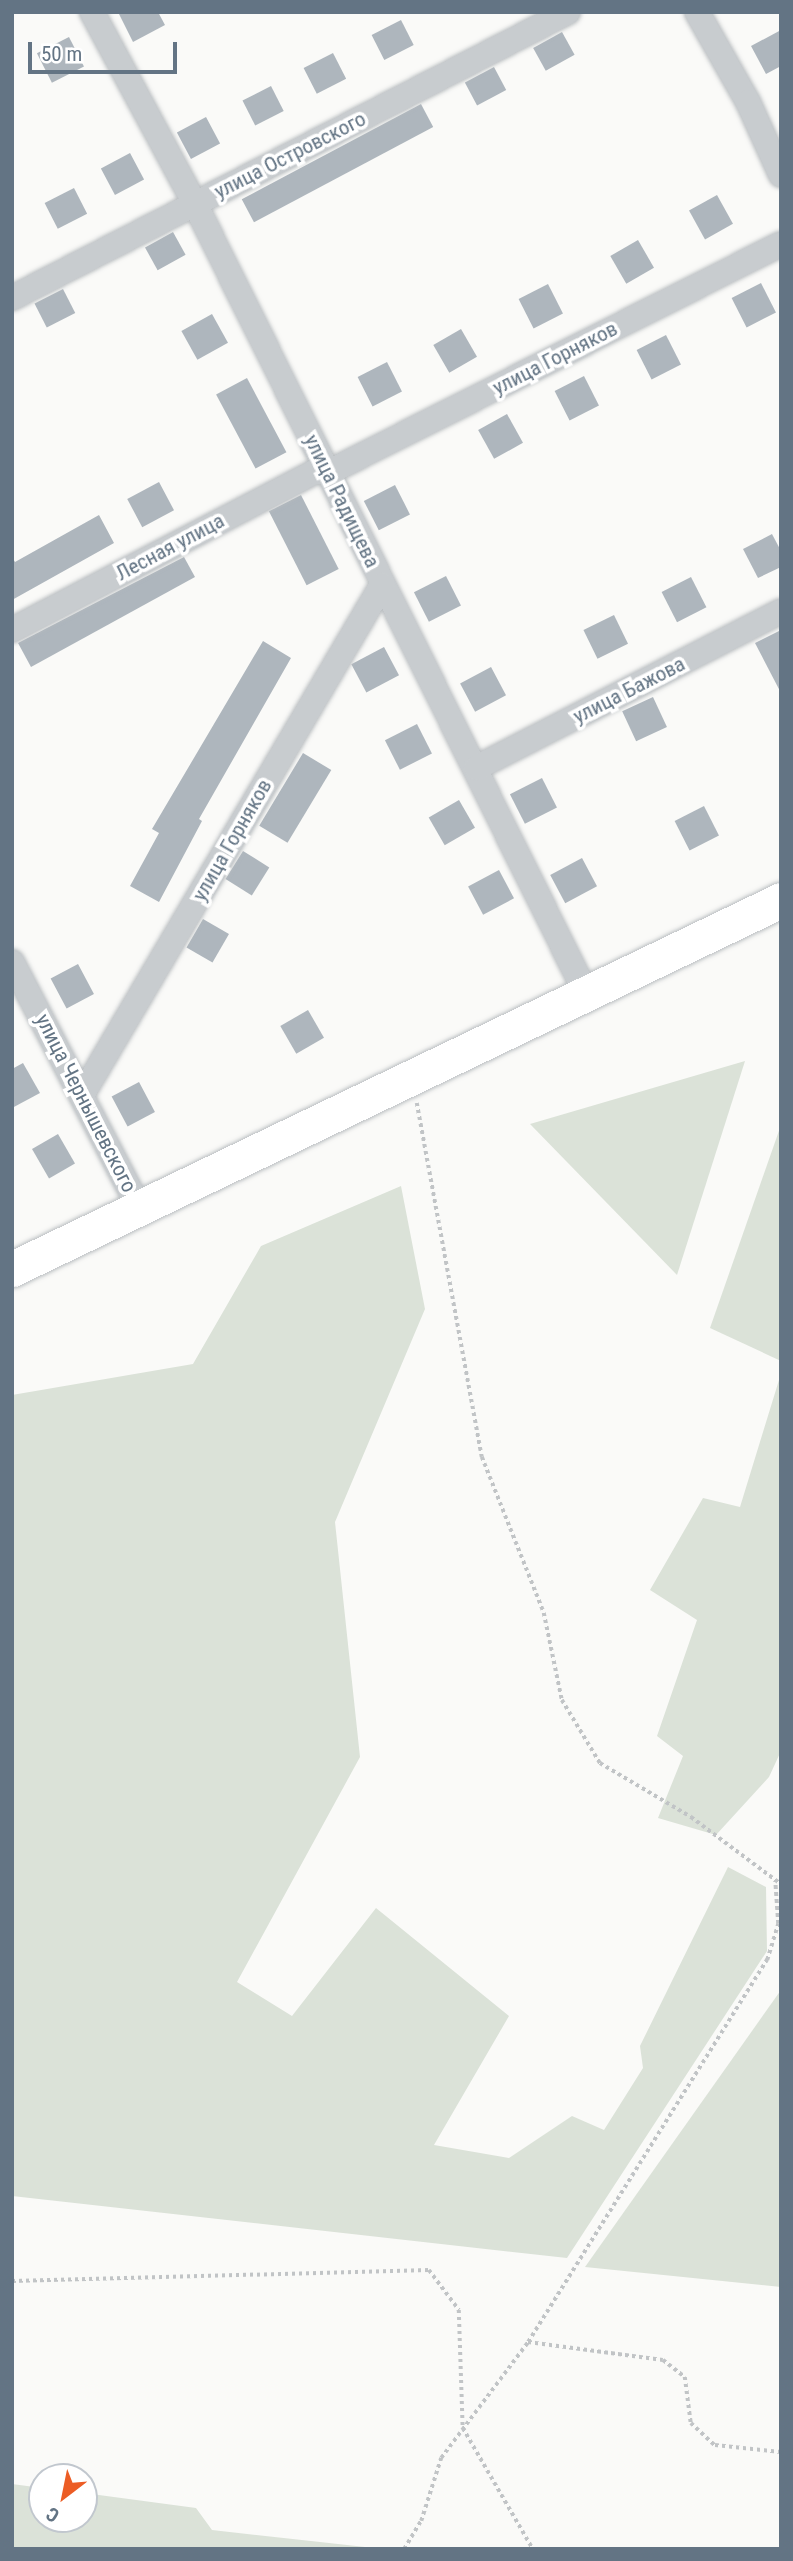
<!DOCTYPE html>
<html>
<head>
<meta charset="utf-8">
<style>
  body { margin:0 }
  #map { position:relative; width:793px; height:2561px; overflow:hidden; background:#fafaf8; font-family:"Roboto Condensed",sans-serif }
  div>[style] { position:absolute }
  .green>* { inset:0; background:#dbe2d8 }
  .building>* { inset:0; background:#aeb6bd; transform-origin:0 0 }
  .path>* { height:3.5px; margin-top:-1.75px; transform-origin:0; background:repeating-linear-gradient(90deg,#c1c4c6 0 3.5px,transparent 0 7px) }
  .roads { filter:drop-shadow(0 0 2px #babec1) drop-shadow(0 0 2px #babec1) }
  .minor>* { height:24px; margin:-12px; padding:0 12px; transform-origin:12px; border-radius:12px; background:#c8cccf }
  .highway>* { height:35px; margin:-17.5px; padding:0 17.5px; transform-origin:17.5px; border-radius:17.5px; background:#fff }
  span { translate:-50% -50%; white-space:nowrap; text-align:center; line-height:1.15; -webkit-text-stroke:7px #fff; paint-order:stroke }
  .street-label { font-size:21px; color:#637484 }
  .frame { position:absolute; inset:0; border:14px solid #637484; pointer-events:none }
  .north { position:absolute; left:28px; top:2463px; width:70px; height:70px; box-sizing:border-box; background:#fff; border:2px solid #c1c7ce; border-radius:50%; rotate:212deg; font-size:19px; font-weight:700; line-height:28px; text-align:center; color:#637484 }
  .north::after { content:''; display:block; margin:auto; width:24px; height:32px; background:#ec5d25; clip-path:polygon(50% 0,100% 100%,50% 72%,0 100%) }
  .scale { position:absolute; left:28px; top:42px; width:149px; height:32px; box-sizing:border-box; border:4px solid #637484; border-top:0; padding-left:9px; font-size:21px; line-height:24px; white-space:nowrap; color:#637484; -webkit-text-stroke:5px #fff; paint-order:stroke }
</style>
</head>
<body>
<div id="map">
  <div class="green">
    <div style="clip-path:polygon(745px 1061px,677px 1275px,530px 1124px)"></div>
    <div style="clip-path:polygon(781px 1125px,781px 1361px,710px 1328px)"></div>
    <div style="clip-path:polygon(401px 1186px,425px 1309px,335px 1522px,360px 1757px,237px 1982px,292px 2016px,376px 1908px,509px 2016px,434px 2145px,509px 2158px,572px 2116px,604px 2130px,643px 2068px,640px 2046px,728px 1867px,766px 1887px,767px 1951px,567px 2258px,12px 2196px,12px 1395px,193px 1364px,261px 1246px)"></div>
    <div style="clip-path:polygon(779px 1380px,781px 1751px,769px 1777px,716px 1835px,658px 1818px,683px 1756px,657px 1736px,697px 1620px,650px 1590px,703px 1498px,740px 1507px)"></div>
    <div style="clip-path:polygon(781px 1990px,781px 2287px,585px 2267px)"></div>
    <div style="clip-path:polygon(12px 2484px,42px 2488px,42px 2519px,84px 2519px,84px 2493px,196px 2508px,212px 2530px,383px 2549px,12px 2549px)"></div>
  </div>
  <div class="building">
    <div style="clip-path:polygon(118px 12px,158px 12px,165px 25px,133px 42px)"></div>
    <div style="left:401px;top:20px;width:28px;height:33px;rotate:63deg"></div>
    <div style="clip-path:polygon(781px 30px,781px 66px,766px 74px,751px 46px)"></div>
    <div style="left:562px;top:32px;width:26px;height:33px;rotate:61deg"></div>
    <div style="left:69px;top:37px;width:33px;height:36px;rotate:63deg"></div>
    <div style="left:333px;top:53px;width:29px;height:33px;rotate:63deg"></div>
    <div style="left:494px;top:67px;width:26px;height:33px;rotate:62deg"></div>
    <div style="left:271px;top:86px;width:28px;height:32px;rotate:63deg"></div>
    <div style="left:421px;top:104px;width:26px;height:203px;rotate:62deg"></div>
    <div style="left:206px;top:117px;width:30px;height:33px;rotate:62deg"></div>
    <div style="left:130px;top:153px;width:30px;height:33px;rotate:62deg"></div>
    <div style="left:74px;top:188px;width:29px;height:33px;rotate:63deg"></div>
    <div style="left:717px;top:195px;width:33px;height:32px;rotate:61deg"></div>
    <div style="left:173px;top:232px;width:26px;height:32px;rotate:61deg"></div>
    <div style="left:638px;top:240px;width:32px;height:32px;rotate:60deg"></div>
    <div style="left:761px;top:283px;width:33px;height:33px;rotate:63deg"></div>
    <div style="left:548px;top:284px;width:33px;height:33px;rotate:63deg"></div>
    <div style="left:63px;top:289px;width:27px;height:32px;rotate:63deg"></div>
    <div style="left:212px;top:314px;width:33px;height:35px;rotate:61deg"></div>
    <div style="left:461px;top:329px;width:32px;height:32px;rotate:60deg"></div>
    <div style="left:666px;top:335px;width:33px;height:33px;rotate:63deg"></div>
    <div style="left:387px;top:362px;width:33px;height:33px;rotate:63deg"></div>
    <div style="left:584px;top:376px;width:33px;height:33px;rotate:63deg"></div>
    <div style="left:247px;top:378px;width:84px;height:35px;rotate:62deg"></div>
    <div style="left:507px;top:414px;width:33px;height:33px;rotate:61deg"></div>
    <div style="left:159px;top:482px;width:32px;height:36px;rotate:62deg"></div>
    <div style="left:395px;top:485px;width:33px;height:35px;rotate:63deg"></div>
    <div style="left:301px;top:495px;width:83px;height:36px;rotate:63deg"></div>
    <div style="clip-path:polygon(99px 515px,114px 543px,12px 600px,12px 557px,15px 562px)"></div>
    <div style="clip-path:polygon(772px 534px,781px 551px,781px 567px,758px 578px,743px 549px)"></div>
    <div style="clip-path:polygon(184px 557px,195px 577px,31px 667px,18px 643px)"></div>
    <div style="left:446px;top:576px;width:33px;height:36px;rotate:63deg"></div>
    <div style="left:691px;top:577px;width:34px;height:33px;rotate:63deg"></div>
    <div style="left:614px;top:615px;width:32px;height:34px;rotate:64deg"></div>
    <div style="clip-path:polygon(781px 630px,781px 693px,755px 643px)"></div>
    <div style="clip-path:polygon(263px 641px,291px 658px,199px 819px,202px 821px,159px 902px,130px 886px,159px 833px,152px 829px)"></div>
    <div style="left:384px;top:647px;width:32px;height:37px;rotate:62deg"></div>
    <div style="left:491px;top:667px;width:32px;height:35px;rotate:62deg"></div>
    <div style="left:653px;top:697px;width:33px;height:34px;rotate:65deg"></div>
    <div style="left:417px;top:724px;width:33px;height:36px;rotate:63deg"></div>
    <div style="left:303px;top:753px;width:33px;height:85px;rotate:31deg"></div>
    <div style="left:542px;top:778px;width:33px;height:36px;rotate:63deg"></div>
    <div style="left:459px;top:800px;width:32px;height:35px;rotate:60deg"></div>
    <div style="left:704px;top:806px;width:33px;height:33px;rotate:63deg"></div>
    <div style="left:243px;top:851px;width:31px;height:33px;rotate:32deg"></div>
    <div style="left:582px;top:858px;width:32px;height:36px;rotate:62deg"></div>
    <div style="left:499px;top:870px;width:32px;height:35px;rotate:62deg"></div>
    <div style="left:203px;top:919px;width:30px;height:33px;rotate:30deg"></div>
    <div style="left:78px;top:964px;width:34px;height:31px;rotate:62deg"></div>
    <div style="left:308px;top:1010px;width:32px;height:32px;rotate:60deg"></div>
    <div style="clip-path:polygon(23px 1063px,40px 1093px,12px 1108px,12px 1069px)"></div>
    <div style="left:139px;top:1082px;width:34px;height:31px;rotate:62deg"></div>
    <div style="left:58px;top:1134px;width:34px;height:30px;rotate:60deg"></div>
  </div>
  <div class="path">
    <div style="left:417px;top:1103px;width:360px;rotate:79.6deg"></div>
    <div style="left:482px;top:1457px;width:168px;rotate:68.3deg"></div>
    <div style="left:544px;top:1613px;width:89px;rotate:78.3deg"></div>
    <div style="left:562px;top:1700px;width:74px;rotate:58.9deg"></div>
    <div style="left:600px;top:1763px;width:106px;rotate:30.7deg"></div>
    <div style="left:691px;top:1817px;width:112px;rotate:36.7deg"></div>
    <div style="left:12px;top:2281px;width:417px;rotate:-1.5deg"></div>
    <div style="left:429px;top:2270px;width:50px;rotate:53.1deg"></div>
    <div style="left:459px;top:2310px;width:118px;rotate:88.1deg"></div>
    <div style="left:463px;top:2428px;width:140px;rotate:60deg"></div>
    <div style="left:528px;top:2342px;width:136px;rotate:7.6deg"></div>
    <div style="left:663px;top:2360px;width:28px;rotate:38deg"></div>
    <div style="left:685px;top:2377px;width:46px;rotate:82.6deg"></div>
    <div style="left:691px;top:2423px;width:33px;rotate:43deg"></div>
    <div style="left:715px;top:2445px;width:66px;rotate:6.1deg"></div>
    <div style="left:404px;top:2549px;width:33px;rotate:-59deg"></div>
    <div style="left:421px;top:2521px;width:66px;rotate:-72.4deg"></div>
    <div style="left:441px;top:2458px;width:145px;rotate:-53.1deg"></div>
    <div style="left:528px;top:2342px;width:451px;rotate:-58deg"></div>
    <div style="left:767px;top:1960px;width:38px;rotate:-73deg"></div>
    <div style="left:778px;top:1924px;width:43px;rotate:-94deg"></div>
  </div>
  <div class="roads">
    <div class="minor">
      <div style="left:92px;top:12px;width:218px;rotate:61.8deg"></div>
      <div style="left:195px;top:204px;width:881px;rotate:63.64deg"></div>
      <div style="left:697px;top:12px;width:103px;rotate:60.5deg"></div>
      <div style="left:748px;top:102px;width:80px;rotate:65.7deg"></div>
      <div style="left:12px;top:298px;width:625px;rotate:-27.22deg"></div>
      <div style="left:12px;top:630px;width:341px;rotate:-27.6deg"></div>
      <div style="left:314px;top:472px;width:15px"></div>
      <div style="left:329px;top:472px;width:506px;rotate:-26.77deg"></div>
      <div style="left:476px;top:768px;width:343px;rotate:-27.2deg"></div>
      <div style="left:12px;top:962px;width:276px;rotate:62.6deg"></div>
      <div style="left:82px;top:1095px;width:592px;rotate:-59.53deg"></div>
    </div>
    <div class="highway">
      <div style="left:12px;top:1269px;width:853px;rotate:-25.63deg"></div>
    </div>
  </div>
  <div class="street-label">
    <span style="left:290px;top:155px;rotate:-27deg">улица Островского</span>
    <span style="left:555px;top:358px;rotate:-27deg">улица Горняков</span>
    <span style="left:342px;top:501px;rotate:64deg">улица Радищева</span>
    <span style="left:170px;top:547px;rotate:-28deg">Лесная улица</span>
    <span style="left:629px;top:690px;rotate:-27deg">улица Бажова</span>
    <span style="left:232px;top:840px;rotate:-60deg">улица Горняков</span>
    <span style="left:86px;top:1103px;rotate:63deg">улица Чернышевского</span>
  </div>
  <div class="frame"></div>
  <div class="north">С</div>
  <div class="scale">50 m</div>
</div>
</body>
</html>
